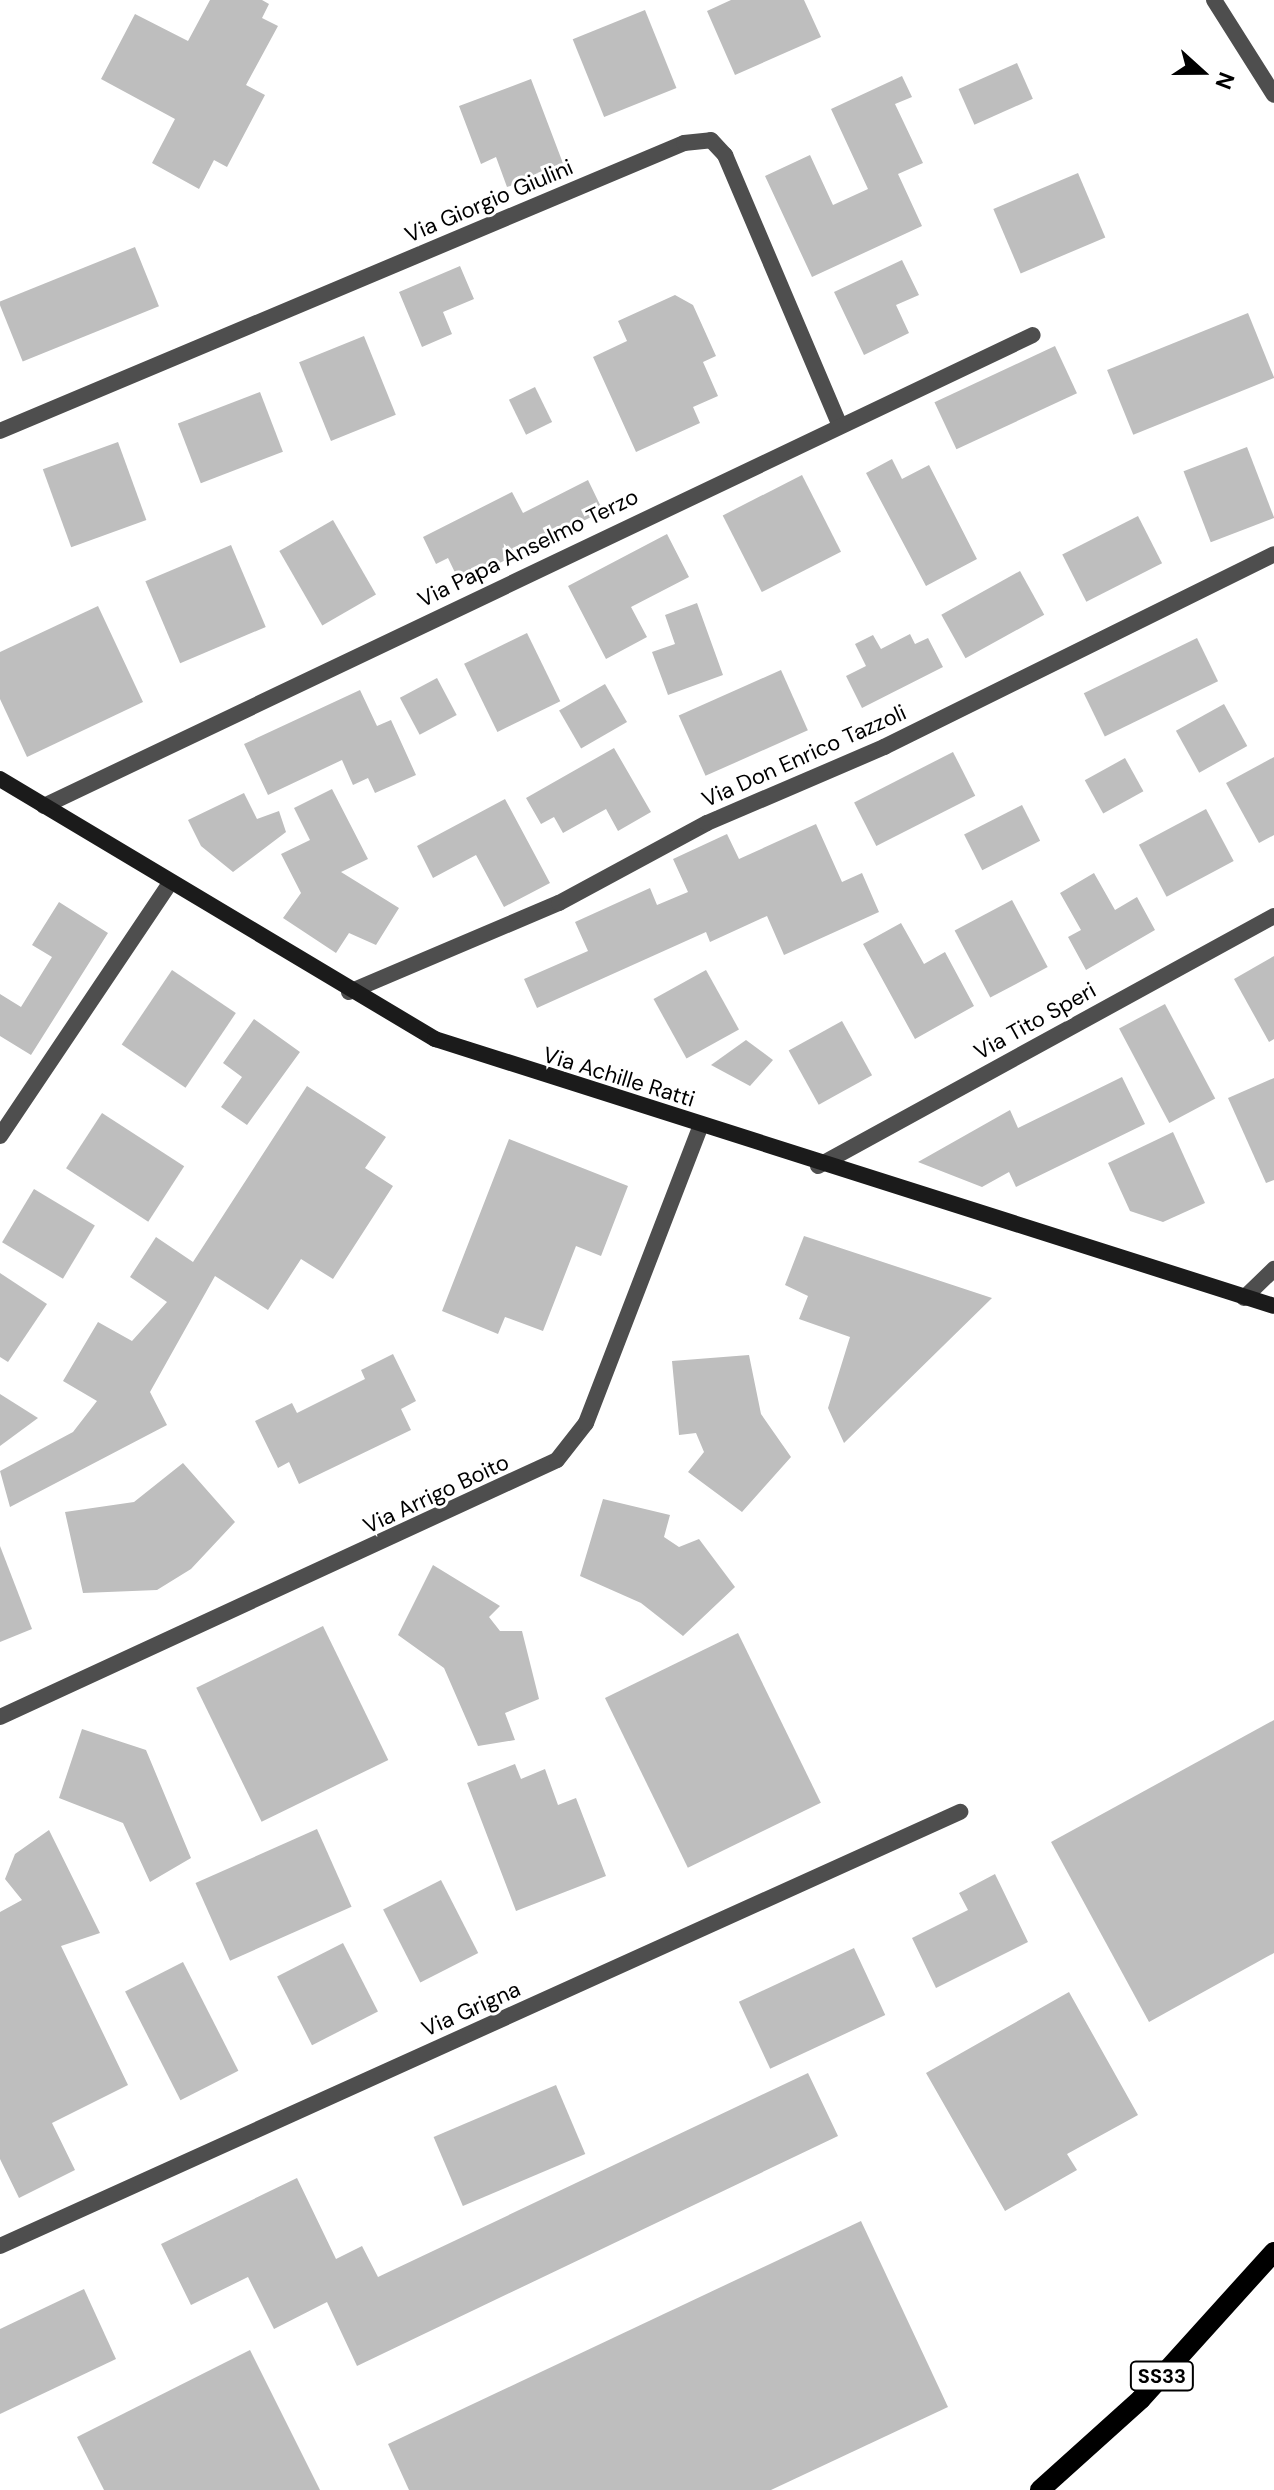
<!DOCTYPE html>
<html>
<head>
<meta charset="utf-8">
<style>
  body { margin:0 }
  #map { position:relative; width:1274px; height:2490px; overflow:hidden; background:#fff; font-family:"DM Sans",sans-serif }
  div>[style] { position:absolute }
  .building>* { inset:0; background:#bebebe; transform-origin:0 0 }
  .street>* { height:16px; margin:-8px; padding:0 8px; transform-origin:8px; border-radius:8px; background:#4e4e4e }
  .secondary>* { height:16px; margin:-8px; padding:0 8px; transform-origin:8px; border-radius:8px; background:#1b1b1b }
  .primary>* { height:20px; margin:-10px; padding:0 10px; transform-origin:10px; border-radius:10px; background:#000 }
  span { translate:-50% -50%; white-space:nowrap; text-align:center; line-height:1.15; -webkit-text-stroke:6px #fff; paint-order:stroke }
  .shield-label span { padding:2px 6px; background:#fff; border:2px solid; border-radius:6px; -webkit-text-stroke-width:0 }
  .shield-label { font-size:20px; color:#000; font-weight:700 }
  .street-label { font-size:22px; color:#000 }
  .north { position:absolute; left:1162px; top:32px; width:80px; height:80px; -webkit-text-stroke:6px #fff; paint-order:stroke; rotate:111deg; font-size:22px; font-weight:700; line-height:32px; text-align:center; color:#000 }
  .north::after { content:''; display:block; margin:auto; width:28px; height:36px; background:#000; clip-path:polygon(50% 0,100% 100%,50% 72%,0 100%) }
</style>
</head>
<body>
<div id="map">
  <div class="building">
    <div style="clip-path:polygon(210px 0,262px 0,269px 4px,262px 18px,278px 26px,246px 85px,265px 95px,227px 167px,214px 160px,199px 189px,152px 163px,175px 119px,101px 79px,135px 14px,188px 41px)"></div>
    <div style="clip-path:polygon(731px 0,804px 0,821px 37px,735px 75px,707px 11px)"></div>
    <div style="left:645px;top:10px;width:84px;height:78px;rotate:68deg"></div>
    <div style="left:1017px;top:63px;width:39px;height:64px;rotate:66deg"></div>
    <div style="clip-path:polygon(902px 76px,912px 97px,895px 104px,923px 163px,898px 174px,922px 226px,812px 277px,765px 176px,810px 155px,833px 205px,868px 189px,831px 109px)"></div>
    <div style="clip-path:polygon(531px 79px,564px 166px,507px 187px,496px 157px,481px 164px,459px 106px)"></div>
    <div style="left:1078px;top:173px;width:70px;height:92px;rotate:67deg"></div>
    <div style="left:135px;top:247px;width:64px;height:147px;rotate:68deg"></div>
    <div style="clip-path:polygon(902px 260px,919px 295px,896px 305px,909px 333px,864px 355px,834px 292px)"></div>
    <div style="clip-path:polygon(460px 266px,474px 299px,443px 312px,452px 334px,422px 347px,399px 292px)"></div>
    <div style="clip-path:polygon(675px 295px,693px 305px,716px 356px,703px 362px,718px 396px,693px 407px,700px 423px,636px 452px,593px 357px,627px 341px,618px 321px)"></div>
    <div style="left:1248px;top:313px;width:70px;height:152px;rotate:68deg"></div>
    <div style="left:364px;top:336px;width:85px;height:70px;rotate:68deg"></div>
    <div style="left:1055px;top:346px;width:52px;height:133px;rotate:65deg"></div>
    <div style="left:535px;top:387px;width:39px;height:29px;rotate:64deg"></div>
    <div style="left:260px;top:392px;width:64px;height:88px;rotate:69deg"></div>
    <div style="left:118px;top:442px;width:83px;height:80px;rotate:70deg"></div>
    <div style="left:1247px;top:447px;width:76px;height:68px;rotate:69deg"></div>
    <div style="clip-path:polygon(892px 459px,902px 479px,929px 465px,977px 559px,926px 586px,866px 473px)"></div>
    <div style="left:802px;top:475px;width:86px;height:89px;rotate:63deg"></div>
    <div style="clip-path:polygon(588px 480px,603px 511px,460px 583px,448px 558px,436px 564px,423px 537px,512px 492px,523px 513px)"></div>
    <div style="left:1138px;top:516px;width:53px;height:85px;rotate:63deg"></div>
    <div style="left:333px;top:520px;width:86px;height:62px;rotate:60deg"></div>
    <div style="clip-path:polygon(667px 534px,689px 577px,631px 607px,647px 637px,606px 659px,568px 586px)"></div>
    <div style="left:231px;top:545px;width:89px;height:93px;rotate:67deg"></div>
    <div style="left:1020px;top:571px;width:50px;height:90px;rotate:61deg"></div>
    <div style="clip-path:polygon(697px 603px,723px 675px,668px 695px,652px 652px,675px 644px,665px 615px)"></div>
    <div style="clip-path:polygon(98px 606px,143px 702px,27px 757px,0 699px,0 652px)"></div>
    <div style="left:527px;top:633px;width:76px;height:70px;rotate:64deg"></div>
    <div style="clip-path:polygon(910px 634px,915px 644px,928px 638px,943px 667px,862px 708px,846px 676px,866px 666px,855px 644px,873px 635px,881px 649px)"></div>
    <div style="left:1197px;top:638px;width:48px;height:126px;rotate:64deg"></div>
    <div style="left:781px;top:670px;width:66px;height:112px;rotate:66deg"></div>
    <div style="left:437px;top:678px;width:42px;height:42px;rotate:62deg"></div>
    <div style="left:605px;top:684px;width:44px;height:53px;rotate:60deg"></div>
    <div style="clip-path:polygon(360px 690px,377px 726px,391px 720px,416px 775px,375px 793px,368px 778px,353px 785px,342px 760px,268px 795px,244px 744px)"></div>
    <div style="left:1224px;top:704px;width:48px;height:55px;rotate:61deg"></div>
    <div style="clip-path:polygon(614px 748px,651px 812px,618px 831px,606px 809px,563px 833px,554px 817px,541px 824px,526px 798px)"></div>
    <div style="left:953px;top:752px;width:49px;height:111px;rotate:63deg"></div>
    <div style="clip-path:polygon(1274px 757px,1274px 835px,1259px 843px,1226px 783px)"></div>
    <div style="left:1125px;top:758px;width:38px;height:46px;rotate:61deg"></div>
    <div style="clip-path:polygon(332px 789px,368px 859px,341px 872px,399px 908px,376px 945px,349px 933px,336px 953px,283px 918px,301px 893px,281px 854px,310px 840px,294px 808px)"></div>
    <div style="clip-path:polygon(244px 793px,257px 819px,279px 811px,286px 832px,233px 872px,201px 846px,188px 820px)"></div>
    <div style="clip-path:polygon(505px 799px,550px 883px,504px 907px,476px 855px,433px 878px,417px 846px)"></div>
    <div style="left:1022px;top:805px;width:40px;height:65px;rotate:63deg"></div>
    <div style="left:1206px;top:809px;width:59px;height:76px;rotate:62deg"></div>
    <div style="clip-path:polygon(816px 824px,842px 882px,862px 873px,879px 912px,784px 955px,767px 916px,710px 942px,706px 932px,537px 1008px,524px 979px,588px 951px,575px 922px,650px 888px,657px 905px,688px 892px,673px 859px,727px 834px,739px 859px)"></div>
    <div style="clip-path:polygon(1094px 873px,1115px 910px,1137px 897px,1155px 930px,1086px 970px,1068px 937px,1081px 930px,1060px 893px)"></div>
    <div style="left:1012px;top:900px;width:76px;height:65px;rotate:62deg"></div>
    <div style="clip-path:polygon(59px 902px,108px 933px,31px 1055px,0 1036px,0 994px,21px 1007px,52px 957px,32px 945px)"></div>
    <div style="clip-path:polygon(901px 923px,924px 964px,945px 952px,974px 1006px,915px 1039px,863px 944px)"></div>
    <div style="clip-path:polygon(1274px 956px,1274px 1039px,1269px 1042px,1234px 979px)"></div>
    <div style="left:172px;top:970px;width:77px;height:90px;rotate:34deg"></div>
    <div style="left:706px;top:970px;width:68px;height:60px;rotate:61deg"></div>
    <div style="left:1165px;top:1004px;width:107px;height:52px;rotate:62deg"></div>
    <div style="clip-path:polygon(254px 1019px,300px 1052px,247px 1125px,221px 1107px,242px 1077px,223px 1063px)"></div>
    <div style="left:842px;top:1021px;width:62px;height:61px;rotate:61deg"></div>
    <div style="clip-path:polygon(746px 1040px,773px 1060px,750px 1086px,711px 1065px)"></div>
    <div style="clip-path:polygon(1122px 1077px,1145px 1124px,1016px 1187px,1009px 1172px,982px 1187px,918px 1162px,1010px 1110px,1018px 1128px)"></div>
    <div style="clip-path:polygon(1274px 1078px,1274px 1180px,1266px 1183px,1228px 1098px)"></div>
    <div style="clip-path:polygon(307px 1086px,386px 1137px,365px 1168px,393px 1186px,333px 1279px,301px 1259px,268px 1310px,215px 1276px,150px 1392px,167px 1425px,10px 1507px,0 1471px,73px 1432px,97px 1401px,63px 1381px,98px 1322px,132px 1341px,167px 1302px,130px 1277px,156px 1237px,193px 1262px)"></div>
    <div style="left:102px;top:1113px;width:98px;height:66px;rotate:33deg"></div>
    <div style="clip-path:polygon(1173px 1132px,1205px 1203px,1163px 1222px,1130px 1211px,1108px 1163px)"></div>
    <div style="clip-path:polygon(509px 1139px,628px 1186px,601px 1256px,576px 1246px,543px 1331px,505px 1317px,498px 1334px,442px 1311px)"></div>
    <div style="left:34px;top:1189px;width:71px;height:62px;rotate:31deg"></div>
    <div style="clip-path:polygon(804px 1236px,992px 1298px,844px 1443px,828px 1408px,850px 1337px,799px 1319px,808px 1296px,785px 1285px)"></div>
    <div style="clip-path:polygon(0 1273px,47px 1304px,8px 1362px,0 1357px)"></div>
    <div style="clip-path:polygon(393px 1354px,416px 1401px,401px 1409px,411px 1430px,299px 1484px,289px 1462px,278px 1468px,255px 1421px,292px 1403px,297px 1413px,365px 1379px,361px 1370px)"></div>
    <div style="clip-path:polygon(749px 1355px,761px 1414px,791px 1457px,742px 1512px,688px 1472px,704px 1452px,696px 1433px,679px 1435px,672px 1361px)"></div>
    <div style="clip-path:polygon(0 1394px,38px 1418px,0 1446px)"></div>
    <div style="clip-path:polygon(183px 1463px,235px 1522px,191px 1569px,157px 1590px,83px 1593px,65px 1512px,134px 1502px)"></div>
    <div style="clip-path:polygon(603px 1499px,670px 1515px,664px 1537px,679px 1547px,699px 1539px,735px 1587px,683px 1636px,641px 1603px,580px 1576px)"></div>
    <div style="clip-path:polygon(0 1546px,32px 1629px,0 1642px)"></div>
    <div style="clip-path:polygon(433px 1565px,500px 1606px,489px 1617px,500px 1631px,522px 1631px,539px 1699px,505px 1713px,515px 1740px,478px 1746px,444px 1668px,398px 1635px)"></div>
    <div style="left:323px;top:1626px;width:149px;height:141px;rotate:64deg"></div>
    <div style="left:738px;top:1633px;width:189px;height:148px;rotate:64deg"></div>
    <div style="clip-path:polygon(1274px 1720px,1274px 1953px,1149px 2022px,1051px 1842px)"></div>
    <div style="clip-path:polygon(82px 1729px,146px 1750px,191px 1858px,150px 1882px,123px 1823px,59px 1798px)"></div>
    <div style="clip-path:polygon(515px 1764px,521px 1779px,545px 1769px,558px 1805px,576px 1798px,606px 1876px,516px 1911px,467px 1783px)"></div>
    <div style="left:317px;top:1829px;width:85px;height:133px;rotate:66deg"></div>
    <div style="clip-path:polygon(49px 1830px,100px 1933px,61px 1946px,128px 2085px,52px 2123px,75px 2170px,19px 2198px,0 2159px,0 1912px,22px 1900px,5px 1879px,15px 1854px)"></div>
    <div style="clip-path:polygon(995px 1874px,1028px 1942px,936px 1988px,912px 1938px,968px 1910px,959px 1893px)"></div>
    <div style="left:441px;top:1880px;width:82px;height:65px;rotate:63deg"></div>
    <div style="left:343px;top:1943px;width:77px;height:74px;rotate:63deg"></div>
    <div style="left:854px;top:1948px;width:74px;height:127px;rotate:65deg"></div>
    <div style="left:183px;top:1962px;width:122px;height:65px;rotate:63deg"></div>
    <div style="clip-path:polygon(1069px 1992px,1138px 2115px,1067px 2154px,1077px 2170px,1005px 2211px,926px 2073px)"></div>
    <div style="clip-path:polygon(808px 2073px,838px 2136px,357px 2366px,327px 2302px,274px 2329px,248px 2277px,191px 2305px,161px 2244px,297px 2178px,336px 2259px,362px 2246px,378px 2277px)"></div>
    <div style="left:556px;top:2085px;width:75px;height:133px;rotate:67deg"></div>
    <div style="clip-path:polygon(861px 2221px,948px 2407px,771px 2490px,409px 2490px,388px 2444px)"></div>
    <div style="clip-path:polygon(84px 2289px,116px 2359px,0 2414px,0 2329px)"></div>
    <div style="clip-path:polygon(250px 2350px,320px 2490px,104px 2490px,77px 2437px)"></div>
  </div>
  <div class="street">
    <div style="left:1214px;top:0;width:112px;rotate:57.7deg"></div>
    <div style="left:0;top:431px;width:742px;rotate:-22.83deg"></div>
    <div style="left:684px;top:143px;width:27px;rotate:-6deg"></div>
    <div style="left:711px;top:140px;width:21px;rotate:47deg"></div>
    <div style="left:725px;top:155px;width:291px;rotate:67deg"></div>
    <div style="left:44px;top:806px;width:1095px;rotate:-25.47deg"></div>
    <div style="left:349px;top:992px;width:228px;rotate:-23deg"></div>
    <div style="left:559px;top:903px;width:168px;rotate:-28.4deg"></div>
    <div style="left:707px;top:823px;width:193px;rotate:-23.2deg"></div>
    <div style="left:884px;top:747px;width:435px;rotate:-26.3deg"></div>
    <div style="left:0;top:1136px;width:305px;rotate:-56.1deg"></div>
    <div style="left:818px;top:1166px;width:520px;rotate:-28.73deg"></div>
    <div style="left:1244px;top:1298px;width:42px;rotate:-44deg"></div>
    <div style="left:0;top:1717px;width:613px;rotate:-24.77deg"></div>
    <div style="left:557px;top:1460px;width:47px;rotate:-51.9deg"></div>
    <div style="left:586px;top:1423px;width:319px;rotate:-68.9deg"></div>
    <div style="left:0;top:2246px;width:1054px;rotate:-24.33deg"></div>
  </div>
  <div class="secondary">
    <div style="left:0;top:779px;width:507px;rotate:30.87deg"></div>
    <div style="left:435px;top:1039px;width:880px;rotate:17.65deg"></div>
  </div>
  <div class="primary">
    <div style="left:1040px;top:2490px;width:136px;rotate:-42deg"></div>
    <div style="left:1141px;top:2399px;width:198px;rotate:-47.9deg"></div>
  </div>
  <div class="shield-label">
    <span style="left:1162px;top:2376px">SS33</span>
  </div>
  <div class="street-label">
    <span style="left:489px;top:201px;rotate:-23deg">Via Giorgio Giulini</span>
    <span style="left:528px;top:548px;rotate:-26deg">Via Papa Anselmo Terzo</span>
    <span style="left:804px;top:756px;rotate:-24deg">Via Don Enrico Tazzoli</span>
    <span style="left:1035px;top:1021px;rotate:-29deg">Via Tito Speri</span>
    <span style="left:619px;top:1077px;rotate:17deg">Via Achille Ratti</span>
    <span style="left:436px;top:1494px;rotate:-25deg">Via Arrigo Boito</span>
    <span style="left:471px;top:2009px;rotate:-24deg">Via Grigna</span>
  </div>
  <div class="north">N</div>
</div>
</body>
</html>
